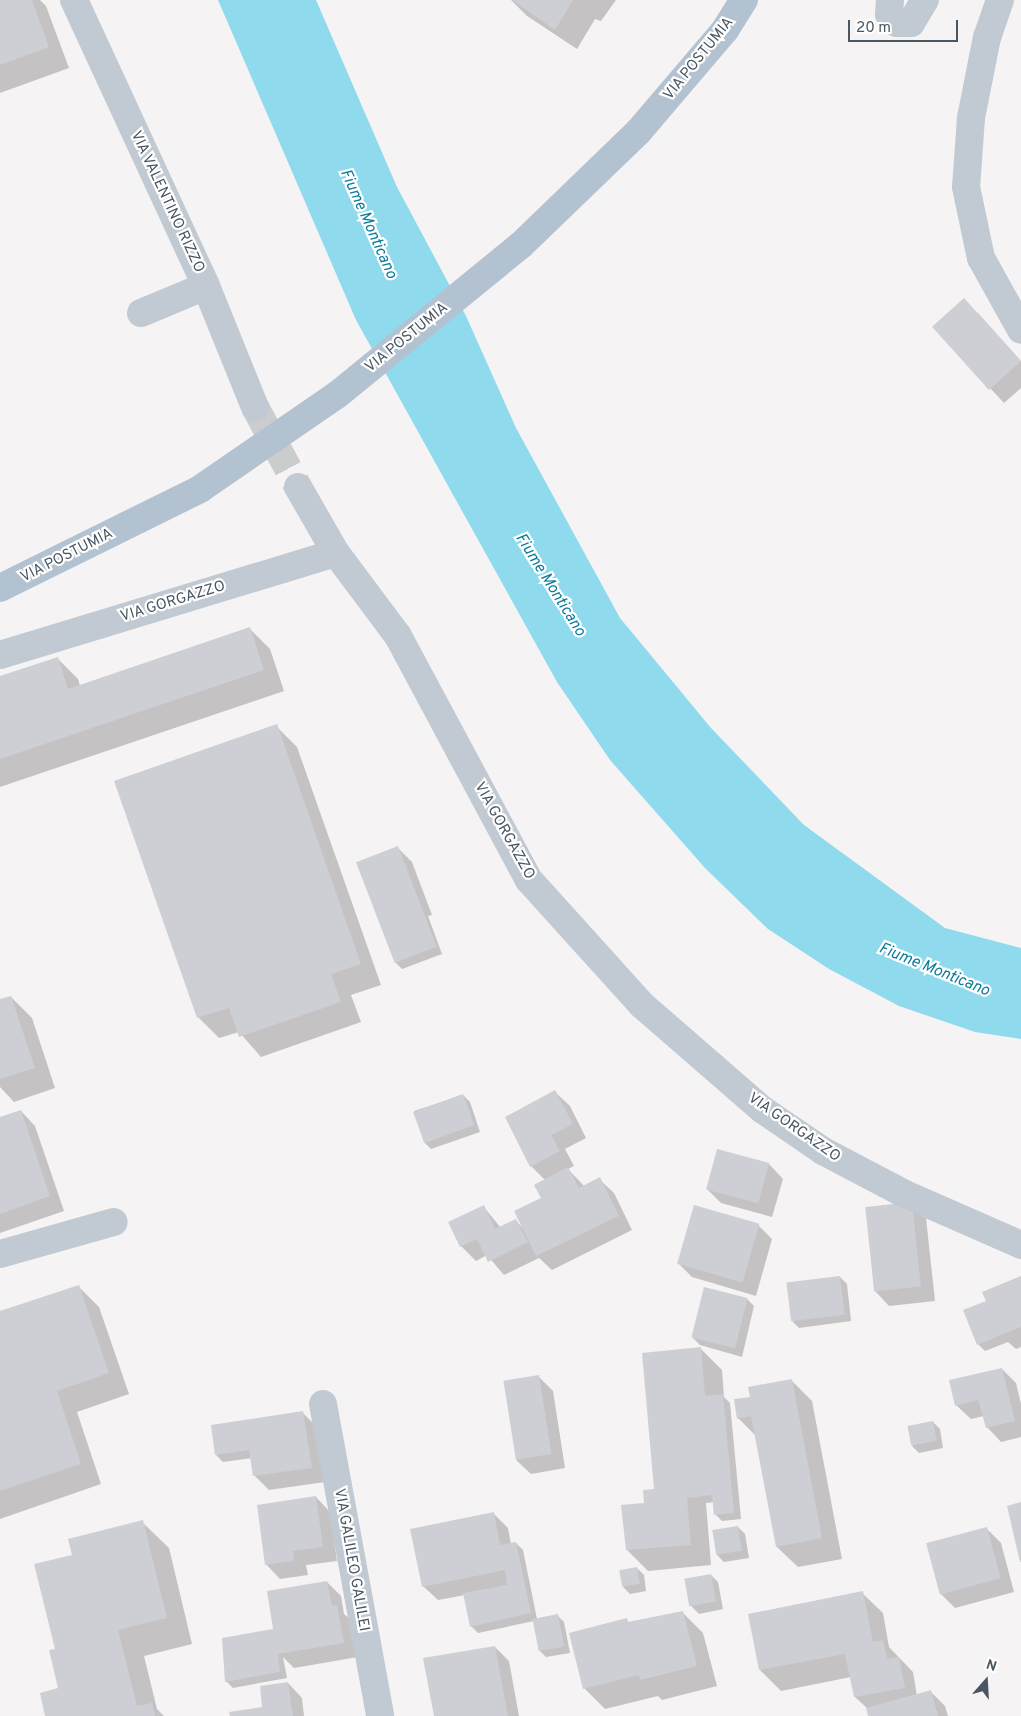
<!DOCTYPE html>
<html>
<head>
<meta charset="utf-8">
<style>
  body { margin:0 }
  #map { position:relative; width:1021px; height:1716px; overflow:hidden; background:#f5f3f3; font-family:Overpass,sans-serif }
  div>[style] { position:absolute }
  .water>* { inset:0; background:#90daee }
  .shadow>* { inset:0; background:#0003 }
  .building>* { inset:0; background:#cdcfd5; transform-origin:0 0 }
  .minor-tunnel>* { height:28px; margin-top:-14px; transform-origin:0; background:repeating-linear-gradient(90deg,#caccce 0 28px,transparent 0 42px) }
  .minor>* { height:28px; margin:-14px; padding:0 14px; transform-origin:14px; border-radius:14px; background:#c1cad2 }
  .major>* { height:28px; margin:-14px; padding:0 14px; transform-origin:14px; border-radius:14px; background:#b3c2d1 }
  span { translate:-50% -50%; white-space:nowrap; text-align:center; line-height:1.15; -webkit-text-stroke:4.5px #fff; paint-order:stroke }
  .street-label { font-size:15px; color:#4a5661 }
  .water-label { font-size:16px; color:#0c7c9b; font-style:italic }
  .north { position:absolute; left:961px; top:1656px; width:50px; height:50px; -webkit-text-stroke:4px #fff; paint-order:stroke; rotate:19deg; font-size:14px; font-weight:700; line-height:20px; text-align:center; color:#4a5661 }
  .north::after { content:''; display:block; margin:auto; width:18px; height:22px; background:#4a5661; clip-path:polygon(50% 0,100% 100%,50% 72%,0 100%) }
  .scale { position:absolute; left:848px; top:20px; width:110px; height:22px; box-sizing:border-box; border:2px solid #4a5661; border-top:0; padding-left:6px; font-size:15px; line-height:18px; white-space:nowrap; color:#4a5661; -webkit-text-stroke:4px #fff; paint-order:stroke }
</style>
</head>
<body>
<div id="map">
  <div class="water">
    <div style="clip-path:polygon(218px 0,316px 0,397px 187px,466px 316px,516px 428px,620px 618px,711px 728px,804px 825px,945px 928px,1021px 948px,1021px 1039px,975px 1032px,899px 1006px,829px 969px,768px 929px,705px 868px,610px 760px,557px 682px,356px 320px)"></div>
  </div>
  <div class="shadow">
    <div style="clip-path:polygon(0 0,40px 0,46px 6px,69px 68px,0 93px)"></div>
    <div style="clip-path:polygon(511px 0,616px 0,601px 21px,595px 19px,577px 49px,527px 16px)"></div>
    <div style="clip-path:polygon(978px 313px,1021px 361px,1021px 388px,1004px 403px,933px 327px)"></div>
    <div style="clip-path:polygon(249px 628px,270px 649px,284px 691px,0 787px,0 677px,57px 658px,78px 679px,80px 686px)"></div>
    <div style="clip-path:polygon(276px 726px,297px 747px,381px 985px,351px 995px,361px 1022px,261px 1057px,239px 1032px,219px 1038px,198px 1017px)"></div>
    <div style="clip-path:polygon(397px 847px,412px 862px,432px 915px,428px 916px,442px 954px,402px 969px,395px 962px)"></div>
    <div style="clip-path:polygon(11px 997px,32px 1018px,55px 1088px,14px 1102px,0 1087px,0 1000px)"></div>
    <div style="clip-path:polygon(555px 1092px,570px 1106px,586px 1138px,565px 1149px,574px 1166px,568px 1169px,584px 1186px,599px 1179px,614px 1193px,632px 1230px,552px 1270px,539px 1258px,504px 1275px,487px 1255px,476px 1261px,461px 1246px,483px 1206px,501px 1228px,516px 1221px,523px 1228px,543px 1198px,545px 1180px,531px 1166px,506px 1117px)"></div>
    <div style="clip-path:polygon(463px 1095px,470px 1102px,480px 1132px,431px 1149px,424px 1142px,414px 1111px)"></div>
    <div style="clip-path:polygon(21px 1111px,35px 1126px,64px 1211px,0 1233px,0 1118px)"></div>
    <div style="clip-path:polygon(769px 1164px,783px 1179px,772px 1217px,721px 1203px,707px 1189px)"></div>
    <div style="clip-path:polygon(912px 1204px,926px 1218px,935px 1301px,889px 1306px,875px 1291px)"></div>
    <div style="clip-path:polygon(758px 1225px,772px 1239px,756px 1296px,692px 1277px,678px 1263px)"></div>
    <div style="clip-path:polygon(840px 1277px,847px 1284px,851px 1321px,799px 1328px,792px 1321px)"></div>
    <div style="clip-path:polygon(1021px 1277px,1021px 1347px,1016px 1349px,1008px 1342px,985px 1351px,978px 1344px)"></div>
    <div style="clip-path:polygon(78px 1286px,99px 1307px,129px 1394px,77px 1412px,101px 1484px,0 1519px,0 1313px)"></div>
    <div style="clip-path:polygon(747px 1299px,754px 1306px,742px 1357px,700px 1345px,693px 1338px)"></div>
    <div style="clip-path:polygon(701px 1349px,722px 1370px,724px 1397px,730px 1403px,741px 1519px,722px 1521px,715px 1514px,714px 1502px,706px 1503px,711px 1565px,648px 1571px,627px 1550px,645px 1504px,656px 1490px)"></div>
    <div style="clip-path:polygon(1002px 1369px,1016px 1383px,1021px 1404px,1021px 1437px,1001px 1442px,987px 1427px,984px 1416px,971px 1419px,956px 1405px)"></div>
    <div style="clip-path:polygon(538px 1376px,553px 1391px,565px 1468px,531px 1474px,516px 1460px)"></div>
    <div style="clip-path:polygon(791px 1380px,812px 1401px,842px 1559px,798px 1567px,777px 1547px,756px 1436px,738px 1418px,751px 1398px)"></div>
    <div style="clip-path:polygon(303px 1413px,317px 1427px,325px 1482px,269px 1490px,255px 1476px,252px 1458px,223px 1462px,216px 1455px)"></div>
    <div style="clip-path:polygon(933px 1422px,940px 1429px,943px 1448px,919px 1453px,912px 1446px)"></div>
    <div style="clip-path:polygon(316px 1497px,330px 1512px,337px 1561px,306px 1565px,308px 1575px,280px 1579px,266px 1564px)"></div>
    <div style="clip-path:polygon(493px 1513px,508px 1528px,511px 1544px,516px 1543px,523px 1550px,537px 1619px,557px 1615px,564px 1622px,570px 1653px,546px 1657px,539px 1650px,534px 1621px,478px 1633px,471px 1626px,465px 1595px,438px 1600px,423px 1586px)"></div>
    <div style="clip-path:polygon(142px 1522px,169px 1548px,192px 1644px,144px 1656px,157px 1709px,164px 1716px,46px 1716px,60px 1689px,56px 1650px,73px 1556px)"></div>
    <div style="clip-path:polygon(738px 1527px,745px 1534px,749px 1558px,724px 1562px,717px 1555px,713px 1531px)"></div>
    <div style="clip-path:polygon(987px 1529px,1001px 1543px,1014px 1592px,955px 1608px,941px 1594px)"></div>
    <div style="clip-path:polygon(637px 1568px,644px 1575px,646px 1591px,630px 1594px,623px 1587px)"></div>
    <div style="clip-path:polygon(711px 1575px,718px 1582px,723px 1609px,699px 1614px,692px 1607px,686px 1581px)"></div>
    <div style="clip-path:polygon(327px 1582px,341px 1596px,344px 1614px,351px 1620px,358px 1657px,294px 1668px,283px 1657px,287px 1678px,233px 1688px,226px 1681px)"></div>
    <div style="clip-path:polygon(862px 1593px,883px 1613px,889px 1647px,913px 1672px,917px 1696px,931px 1692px,945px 1706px,948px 1716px,870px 1716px,868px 1709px,855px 1697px,851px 1677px,781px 1691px,760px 1670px)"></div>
    <div style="clip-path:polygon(682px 1612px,703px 1633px,717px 1686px,662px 1700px,658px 1696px,605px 1709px,584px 1688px,626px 1620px,630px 1623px)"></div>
    <div style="clip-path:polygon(495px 1647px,509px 1661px,519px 1716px,435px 1716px)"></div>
    <div style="clip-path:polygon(288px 1683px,302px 1698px,304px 1716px,231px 1716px,264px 1708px)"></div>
  </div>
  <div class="building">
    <div style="clip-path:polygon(0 0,32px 0,49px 47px,0 65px)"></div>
    <div style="clip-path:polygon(512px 0,573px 0,555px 30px)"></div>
    <div style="left:964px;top:298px;width:85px;height:43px;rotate:48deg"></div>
    <div style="clip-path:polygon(250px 627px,264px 670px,0 759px,0 676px,58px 657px,68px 689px)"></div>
    <div style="clip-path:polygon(277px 724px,361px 964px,331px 974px,341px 1002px,239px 1037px,229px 1008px,197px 1018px,114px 781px)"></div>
    <div style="left:398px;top:846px;width:108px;height:45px;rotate:69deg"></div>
    <div style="clip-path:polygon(11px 996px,35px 1068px,0 1079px,0 999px)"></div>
    <div style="clip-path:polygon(555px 1090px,573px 1124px,551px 1135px,560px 1151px,530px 1167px,505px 1117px)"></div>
    <div style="left:463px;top:1094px;width:33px;height:53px;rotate:70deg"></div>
    <div style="clip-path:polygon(21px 1110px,50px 1196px,0 1214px,0 1117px)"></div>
    <div style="left:717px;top:1149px;width:54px;height:42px;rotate:15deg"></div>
    <div style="clip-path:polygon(568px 1167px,579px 1188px,600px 1177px,619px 1216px,536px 1256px,514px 1211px,541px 1198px,534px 1185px)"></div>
    <div style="left:912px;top:1202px;width:85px;height:47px;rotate:84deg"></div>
    <div style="clip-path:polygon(484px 1205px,495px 1229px,516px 1219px,528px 1242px,488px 1262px,477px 1239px,460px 1247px,448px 1222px)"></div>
    <div style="left:694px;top:1205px;width:68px;height:61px;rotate:16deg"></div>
    <div style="left:840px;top:1276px;width:39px;height:54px;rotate:83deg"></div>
    <div style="clip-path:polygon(1021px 1276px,1021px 1327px,977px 1345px,963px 1310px,986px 1301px,982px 1292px)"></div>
    <div style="clip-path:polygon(79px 1285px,109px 1373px,57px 1391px,81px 1464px,0 1491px,0 1311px)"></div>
    <div style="left:704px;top:1287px;width:45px;height:52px;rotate:14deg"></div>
    <div style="clip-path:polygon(701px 1347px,705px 1396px,723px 1394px,734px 1513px,714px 1515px,712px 1495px,687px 1498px,691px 1545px,626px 1550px,621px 1505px,644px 1503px,643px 1490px,654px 1489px,642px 1353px)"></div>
    <div style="clip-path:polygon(1002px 1368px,1015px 1421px,986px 1428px,978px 1400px,955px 1406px,949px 1380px)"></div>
    <div style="left:539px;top:1375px;width:80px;height:36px;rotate:81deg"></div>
    <div style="clip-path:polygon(792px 1379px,822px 1538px,776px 1547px,751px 1416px,737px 1419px,734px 1399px,750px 1397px,748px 1387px)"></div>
    <div style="clip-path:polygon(303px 1411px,312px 1468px,253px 1476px,249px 1450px,215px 1455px,211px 1425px)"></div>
    <div style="left:933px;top:1421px;width:20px;height:26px;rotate:79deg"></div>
    <div style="clip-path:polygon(316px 1496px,323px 1547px,293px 1551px,294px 1561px,265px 1565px,257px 1505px)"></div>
    <div style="clip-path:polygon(1021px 1502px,1021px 1562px,1020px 1562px,1007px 1506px)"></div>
    <div style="clip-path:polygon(494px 1512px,500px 1545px,516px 1542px,531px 1613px,470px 1627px,463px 1593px,507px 1585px,505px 1570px,422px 1587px,410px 1529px)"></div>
    <div style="clip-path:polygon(143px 1520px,167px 1618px,118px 1630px,137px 1706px,152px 1703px,155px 1716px,45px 1716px,40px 1693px,58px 1688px,49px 1650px,55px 1649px,34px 1564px,72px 1555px,68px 1539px)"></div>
    <div style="left:738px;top:1526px;width:25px;height:26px;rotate:81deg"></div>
    <div style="left:987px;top:1527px;width:53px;height:63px;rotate:75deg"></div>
    <div style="left:637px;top:1567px;width:17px;height:18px;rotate:80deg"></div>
    <div style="left:711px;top:1574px;width:28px;height:27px;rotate:80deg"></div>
    <div style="clip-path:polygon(327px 1581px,332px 1606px,337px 1605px,344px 1643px,278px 1654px,280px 1672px,225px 1682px,222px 1638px,273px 1629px,267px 1591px)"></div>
    <div style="clip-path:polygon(863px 1591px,873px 1642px,883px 1640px,887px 1659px,899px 1657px,905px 1688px,854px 1697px,845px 1654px,759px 1670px,748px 1614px)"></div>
    <div style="clip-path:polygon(683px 1611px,697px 1666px,640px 1680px,639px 1675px,583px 1689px,569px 1633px,627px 1618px,628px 1622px)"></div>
    <div style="left:558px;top:1614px;width:33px;height:26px;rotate:79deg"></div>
    <div style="clip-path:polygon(495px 1646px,508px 1716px,434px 1716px,423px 1658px)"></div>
    <div style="clip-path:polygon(288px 1682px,293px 1716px,230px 1716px,229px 1712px,262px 1707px,260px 1686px)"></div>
    <div style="clip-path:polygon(931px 1690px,938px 1716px,868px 1716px,866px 1708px)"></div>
  </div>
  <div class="minor-tunnel">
    <div style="left:255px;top:407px;width:91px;rotate:61.7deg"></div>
  </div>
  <div class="minor">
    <div style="left:74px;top:0;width:315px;rotate:65.2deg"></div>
    <div style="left:206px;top:286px;width:131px;rotate:68deg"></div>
    <div style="left:890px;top:0;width:14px;rotate:94deg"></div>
    <div style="left:889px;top:14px;width:12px;rotate:48deg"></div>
    <div style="left:897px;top:23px;width:14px"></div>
    <div style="left:911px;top:23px;width:27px;rotate:-59deg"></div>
    <div style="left:1000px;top:0;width:39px;rotate:109deg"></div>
    <div style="left:987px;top:37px;width:83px;rotate:101.2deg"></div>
    <div style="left:971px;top:118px;width:69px;rotate:94.1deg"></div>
    <div style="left:966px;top:187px;width:73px;rotate:78.1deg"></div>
    <div style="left:981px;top:258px;width:82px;rotate:60.9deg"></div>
    <div style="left:141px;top:313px;width:70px;rotate:-22.6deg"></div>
    <div style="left:298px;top:487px;width:76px;rotate:60.1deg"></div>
    <div style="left:336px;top:553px;width:104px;rotate:53.2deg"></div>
    <div style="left:398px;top:636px;width:277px;rotate:61.8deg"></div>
    <div style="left:529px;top:880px;width:169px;rotate:47.9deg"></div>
    <div style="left:642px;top:1005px;width:160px;rotate:41deg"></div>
    <div style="left:763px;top:1110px;width:73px;rotate:34.3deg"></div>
    <div style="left:823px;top:1151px;width:93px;rotate:27.7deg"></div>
    <div style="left:905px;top:1194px;width:127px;rotate:23.7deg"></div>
    <div style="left:0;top:655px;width:351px;rotate:-16.9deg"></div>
    <div style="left:0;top:1254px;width:118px;rotate:-15.7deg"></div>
    <div style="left:323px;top:1404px;width:317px;rotate:79.6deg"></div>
  </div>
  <div class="major">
    <div style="left:0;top:588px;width:223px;rotate:-26.3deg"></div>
    <div style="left:200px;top:489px;width:166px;rotate:-34.5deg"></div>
    <div style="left:337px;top:395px;width:237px;rotate:-39.2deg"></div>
    <div style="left:521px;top:245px;width:164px;rotate:-44deg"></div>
    <div style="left:639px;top:131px;width:133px;rotate:-49.6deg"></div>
    <div style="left:725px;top:30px;width:36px;rotate:-58deg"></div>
  </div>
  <div class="street-label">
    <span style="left:699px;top:59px;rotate:-51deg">VIA POSTUMIA</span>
    <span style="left:167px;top:202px;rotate:65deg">VIA VALENTINO RIZZO</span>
    <span style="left:407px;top:338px;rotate:-39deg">VIA POSTUMIA</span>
    <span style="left:67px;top:556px;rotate:-27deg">VIA POSTUMIA</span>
    <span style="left:173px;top:602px;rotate:-17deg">VIA GORGAZZO</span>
    <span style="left:504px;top:831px;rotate:61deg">VIA GORGAZZO</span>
    <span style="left:794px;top:1128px;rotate:35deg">VIA GORGAZZO</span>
    <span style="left:351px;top:1560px;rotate:80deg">VIA GALILEO GALILEI</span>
  </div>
  <div class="water-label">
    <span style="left:368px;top:224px;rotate:66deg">Fiume Monticano</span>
    <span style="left:550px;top:585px;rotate:58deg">Fiume Monticano</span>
    <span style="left:934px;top:970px;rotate:22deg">Fiume Monticano</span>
  </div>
  <div class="north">N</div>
  <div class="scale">20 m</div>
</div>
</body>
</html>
